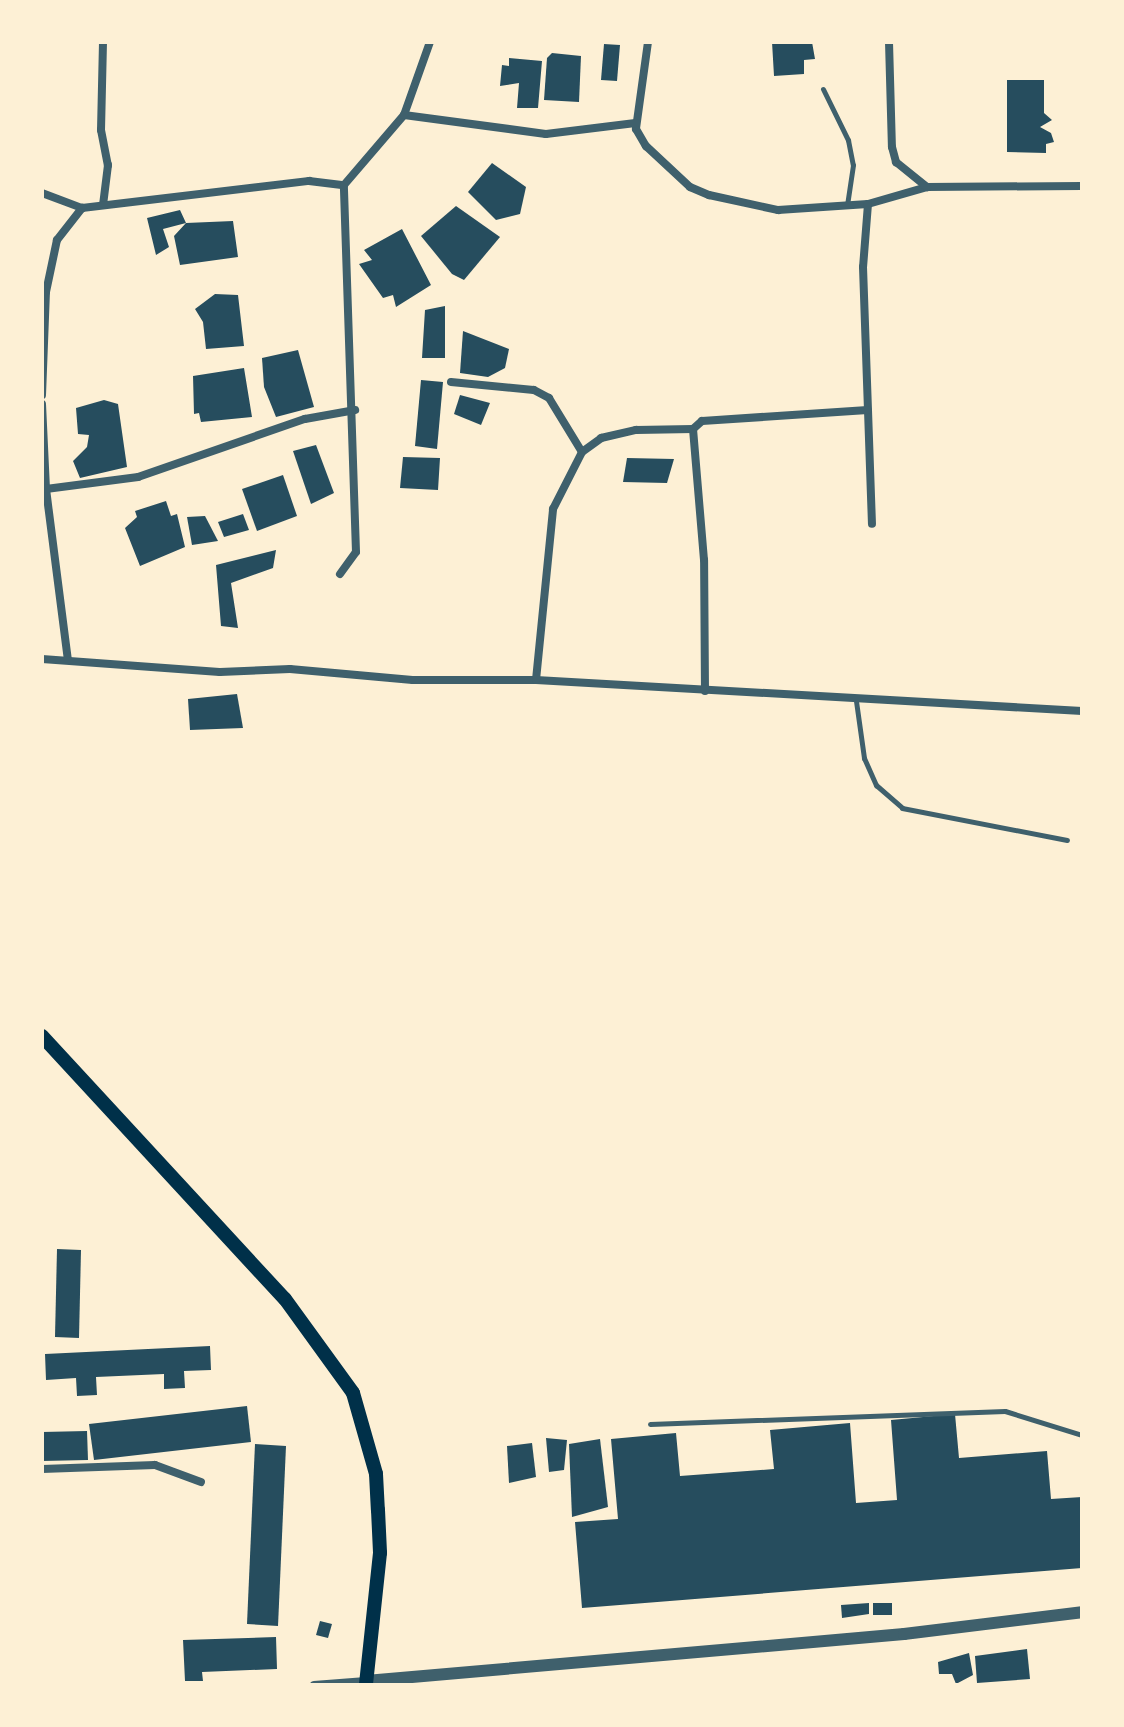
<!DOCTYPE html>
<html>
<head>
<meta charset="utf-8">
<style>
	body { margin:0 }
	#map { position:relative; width:1124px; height:1727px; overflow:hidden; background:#fdf0d5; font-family:"Roboto Condensed",sans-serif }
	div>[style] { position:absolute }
	.building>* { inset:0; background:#264d5e }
	.service>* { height:5px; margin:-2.5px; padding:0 2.5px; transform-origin:2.5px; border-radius:2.5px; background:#3f606c }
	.minor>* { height:8px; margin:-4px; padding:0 4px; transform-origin:4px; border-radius:4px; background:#3f606c }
	.tertiary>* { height:12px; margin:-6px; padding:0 6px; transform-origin:6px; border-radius:6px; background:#3f606c }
	.secondary>* { height:14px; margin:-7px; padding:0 7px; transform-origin:7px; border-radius:7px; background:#003049 }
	span { translate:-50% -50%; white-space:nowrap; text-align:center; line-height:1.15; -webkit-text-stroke:6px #fdf0d5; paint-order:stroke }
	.frame { position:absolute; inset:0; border:44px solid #fdf0d5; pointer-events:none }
</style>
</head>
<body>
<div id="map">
	<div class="building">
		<i style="clip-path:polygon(772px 42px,812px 42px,815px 59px,804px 60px,804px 74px,774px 76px)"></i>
		<i style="clip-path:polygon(604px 44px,620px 45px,617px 81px,601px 80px)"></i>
		<i style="clip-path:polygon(552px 53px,581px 56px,579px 102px,544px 100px,547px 58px)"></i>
		<i style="clip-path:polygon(509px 58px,542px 61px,538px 108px,517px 108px,519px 83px,500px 86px,502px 65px,509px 66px)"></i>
		<i style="clip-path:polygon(1007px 80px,1044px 80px,1044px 113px,1052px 120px,1040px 127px,1051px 133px,1054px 142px,1046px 144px,1046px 153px,1007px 152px)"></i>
		<i style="clip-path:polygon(492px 163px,526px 187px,520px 214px,496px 220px,468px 192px)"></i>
		<i style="clip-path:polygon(456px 206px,500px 237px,464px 280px,452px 274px,421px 236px)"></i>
		<i style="clip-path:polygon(180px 210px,186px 223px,233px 221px,238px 257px,180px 265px,174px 236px,186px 223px,163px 229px,169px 247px,156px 255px,147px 218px)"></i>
		<i style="clip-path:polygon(402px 229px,431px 285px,396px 307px,393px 295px,383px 298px,359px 264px,372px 260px,364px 250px)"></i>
		<i style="clip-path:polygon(215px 294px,238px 295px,244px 346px,206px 349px,203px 322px,195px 309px)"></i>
		<i style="clip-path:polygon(445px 306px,445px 358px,422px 358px,425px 310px)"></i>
		<i style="clip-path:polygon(463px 331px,509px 349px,505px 368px,488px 377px,460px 373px)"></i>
		<i style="clip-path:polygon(298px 350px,314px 407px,276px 417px,264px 387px,262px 358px)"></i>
		<i style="clip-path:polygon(244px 368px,252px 417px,201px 422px,199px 413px,194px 414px,193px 376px)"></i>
		<i style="clip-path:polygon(421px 380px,443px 382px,437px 449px,415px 446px)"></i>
		<i style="clip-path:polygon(460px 395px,490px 403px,481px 425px,454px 414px)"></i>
		<i style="clip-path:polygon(104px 400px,118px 404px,127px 467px,80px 478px,73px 461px,87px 447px,89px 435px,78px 434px,76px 408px)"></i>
		<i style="clip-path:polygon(316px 445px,334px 493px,311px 504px,293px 451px)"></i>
		<i style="clip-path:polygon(403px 457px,440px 458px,438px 490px,400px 488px)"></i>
		<i style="clip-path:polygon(627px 458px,674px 459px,667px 483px,623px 482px)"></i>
		<i style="clip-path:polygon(283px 475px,297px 516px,257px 531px,242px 489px)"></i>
		<i style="clip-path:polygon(166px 501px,171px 516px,177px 514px,185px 547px,140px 566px,125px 528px,137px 517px,135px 511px)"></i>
		<i style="clip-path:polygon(243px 514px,249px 530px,224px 537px,218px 522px)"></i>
		<i style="clip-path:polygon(205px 516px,218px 541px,192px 545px,187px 517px)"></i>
		<i style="clip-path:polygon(276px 550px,273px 568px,231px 583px,238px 628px,221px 626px,216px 565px)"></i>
		<i style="clip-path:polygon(237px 694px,243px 728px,190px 730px,188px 699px)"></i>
		<i style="clip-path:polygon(57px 1249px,81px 1250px,79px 1338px,55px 1337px)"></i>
		<i style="clip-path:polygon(210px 1346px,211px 1370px,184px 1371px,185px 1388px,164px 1389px,164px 1374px,96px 1377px,97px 1395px,77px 1396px,76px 1378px,46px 1380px,45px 1354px)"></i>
		<i style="clip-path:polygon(247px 1406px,251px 1442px,94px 1460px,89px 1424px)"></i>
		<i style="clip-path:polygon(955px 1414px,959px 1458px,1047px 1451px,1051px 1499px,1082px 1497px,1082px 1568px,582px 1608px,575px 1522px,618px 1519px,611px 1439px,676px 1433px,680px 1476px,774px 1469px,770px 1430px,850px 1423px,856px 1503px,897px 1500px,891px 1420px)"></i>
		<i style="clip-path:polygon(87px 1431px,88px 1460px,42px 1461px,42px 1432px)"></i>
		<i style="clip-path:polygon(546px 1438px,567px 1440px,564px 1470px,549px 1472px)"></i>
		<i style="clip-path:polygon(600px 1439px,608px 1507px,572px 1517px,569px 1444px)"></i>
		<i style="clip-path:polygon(532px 1443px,536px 1477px,509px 1483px,507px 1446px)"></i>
		<i style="clip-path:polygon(255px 1444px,286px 1446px,278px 1626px,247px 1624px)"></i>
		<i style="clip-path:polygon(869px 1603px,869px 1614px,842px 1618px,841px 1605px)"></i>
		<i style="clip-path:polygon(873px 1603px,892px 1603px,892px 1615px,873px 1615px)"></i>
		<i style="clip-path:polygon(320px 1621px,332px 1624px,328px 1638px,316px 1635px)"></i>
		<i style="clip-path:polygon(276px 1637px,277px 1669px,202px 1672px,203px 1681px,185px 1681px,183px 1640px)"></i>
		<i style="clip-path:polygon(1027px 1649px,1030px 1679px,977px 1683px,975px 1656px)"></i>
		<i style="clip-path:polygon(969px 1653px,973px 1675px,956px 1684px,952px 1674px,939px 1674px,938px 1662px)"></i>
	</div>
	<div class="service">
		<i style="left:823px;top:89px;width:57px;rotate:63.9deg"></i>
		<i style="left:848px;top:140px;width:25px;rotate:79deg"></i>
		<i style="left:853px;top:165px;width:40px;rotate:98.5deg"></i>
		<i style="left:856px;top:701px;width:58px;rotate:82deg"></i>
		<i style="left:864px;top:758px;width:30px;rotate:66deg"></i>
		<i style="left:876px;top:785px;width:35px;rotate:41deg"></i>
		<i style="left:902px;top:808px;width:168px;rotate:11deg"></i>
		<i style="left:650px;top:1424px;width:355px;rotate:-2.1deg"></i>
		<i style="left:1005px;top:1411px;width:81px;rotate:17.3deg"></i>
	</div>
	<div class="minor">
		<i style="left:103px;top:42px;width:88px;rotate:91.3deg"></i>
		<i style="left:101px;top:130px;width:36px;rotate:79deg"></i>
		<i style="left:108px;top:165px;width:40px;rotate:97.1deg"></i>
		<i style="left:648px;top:42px;width:88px;rotate:97.9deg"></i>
		<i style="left:636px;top:129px;width:20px;rotate:60deg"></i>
		<i style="left:646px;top:146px;width:60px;rotate:43deg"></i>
		<i style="left:690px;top:187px;width:21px;rotate:23deg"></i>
		<i style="left:709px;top:195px;width:71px;rotate:12.3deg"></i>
		<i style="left:778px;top:210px;width:90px;rotate:-3.8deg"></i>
		<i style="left:868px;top:204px;width:61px;rotate:-16.1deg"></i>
		<i style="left:927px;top:187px;width:155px;rotate:-0.4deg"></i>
		<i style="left:889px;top:42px;width:105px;rotate:88.4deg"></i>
		<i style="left:892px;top:147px;width:16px;rotate:75deg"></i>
		<i style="left:896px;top:162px;width:40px;rotate:39deg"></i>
		<i style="left:404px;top:115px;width:143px;rotate:7.6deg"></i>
		<i style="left:546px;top:134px;width:90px;rotate:-7deg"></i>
		<i style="left:42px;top:193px;width:43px;rotate:20.6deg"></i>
		<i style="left:82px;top:208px;width:229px;rotate:-6.8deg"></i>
		<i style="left:309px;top:181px;width:35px;rotate:7deg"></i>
		<i style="left:868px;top:204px;width:63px;rotate:94.5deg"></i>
		<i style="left:863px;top:267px;width:257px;rotate:88deg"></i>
		<i style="left:451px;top:382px;width:83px;rotate:5.5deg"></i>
		<i style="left:534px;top:390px;width:17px;rotate:28deg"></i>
		<i style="left:549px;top:398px;width:63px;rotate:58.6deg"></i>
		<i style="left:42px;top:395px;width:103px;rotate:-87.8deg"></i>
		<i style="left:46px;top:292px;width:53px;rotate:-78.1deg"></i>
		<i style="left:57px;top:240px;width:41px;rotate:-52deg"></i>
		<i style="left:42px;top:404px;width:85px;rotate:87.3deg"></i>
		<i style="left:46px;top:489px;width:172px;rotate:82.7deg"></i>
		<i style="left:46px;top:489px;width:93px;rotate:-7.4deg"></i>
		<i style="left:138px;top:477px;width:177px;rotate:-19.2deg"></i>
		<i style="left:305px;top:419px;width:51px;rotate:-10.2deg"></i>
		<i style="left:340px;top:574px;width:27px;rotate:-54deg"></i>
		<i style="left:356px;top:552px;width:367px;rotate:-91.9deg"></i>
		<i style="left:344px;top:185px;width:92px;rotate:-49.4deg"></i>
		<i style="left:404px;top:115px;width:77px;rotate:-70.4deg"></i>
		<i style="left:42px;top:659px;width:178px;rotate:4.2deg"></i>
		<i style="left:220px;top:672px;width:70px;rotate:-2.5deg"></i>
		<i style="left:290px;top:669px;width:123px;rotate:5.1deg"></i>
		<i style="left:413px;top:680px;width:123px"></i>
		<i style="left:536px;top:680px;width:547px;rotate:3.25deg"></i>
		<i style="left:536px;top:680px;width:172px;rotate:-84.3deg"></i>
		<i style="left:553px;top:509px;width:64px;rotate:-63deg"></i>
		<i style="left:582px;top:452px;width:24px;rotate:-36deg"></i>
		<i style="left:601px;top:438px;width:36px;rotate:-13deg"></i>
		<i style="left:636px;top:430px;width:57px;rotate:-1deg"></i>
		<i style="left:705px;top:691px;width:131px;rotate:-90.4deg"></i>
		<i style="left:704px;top:560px;width:131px;rotate:-94.8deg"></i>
		<i style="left:693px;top:429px;width:12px;rotate:-42deg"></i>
		<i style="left:702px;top:421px;width:166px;rotate:-3.8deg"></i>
		<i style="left:42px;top:1469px;width:113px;rotate:-2deg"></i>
		<i style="left:155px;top:1465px;width:49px;rotate:20.3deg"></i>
		<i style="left:314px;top:1685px;width:52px;rotate:-4.4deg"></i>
	</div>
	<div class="tertiary">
		<i style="left:366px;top:1681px;width:540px;rotate:-4.99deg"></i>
		<i style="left:904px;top:1634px;width:179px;rotate:-7deg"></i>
	</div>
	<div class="secondary">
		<i style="left:42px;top:1036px;width:358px;rotate:47.3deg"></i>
		<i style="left:285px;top:1299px;width:116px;rotate:54.1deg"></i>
		<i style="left:353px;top:1393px;width:84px;rotate:74.1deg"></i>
		<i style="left:376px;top:1474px;width:36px;rotate:87deg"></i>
		<i style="left:378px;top:1510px;width:43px;rotate:87.3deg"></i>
		<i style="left:380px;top:1553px;width:133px;rotate:96.1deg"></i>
	</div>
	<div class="frame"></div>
</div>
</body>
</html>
